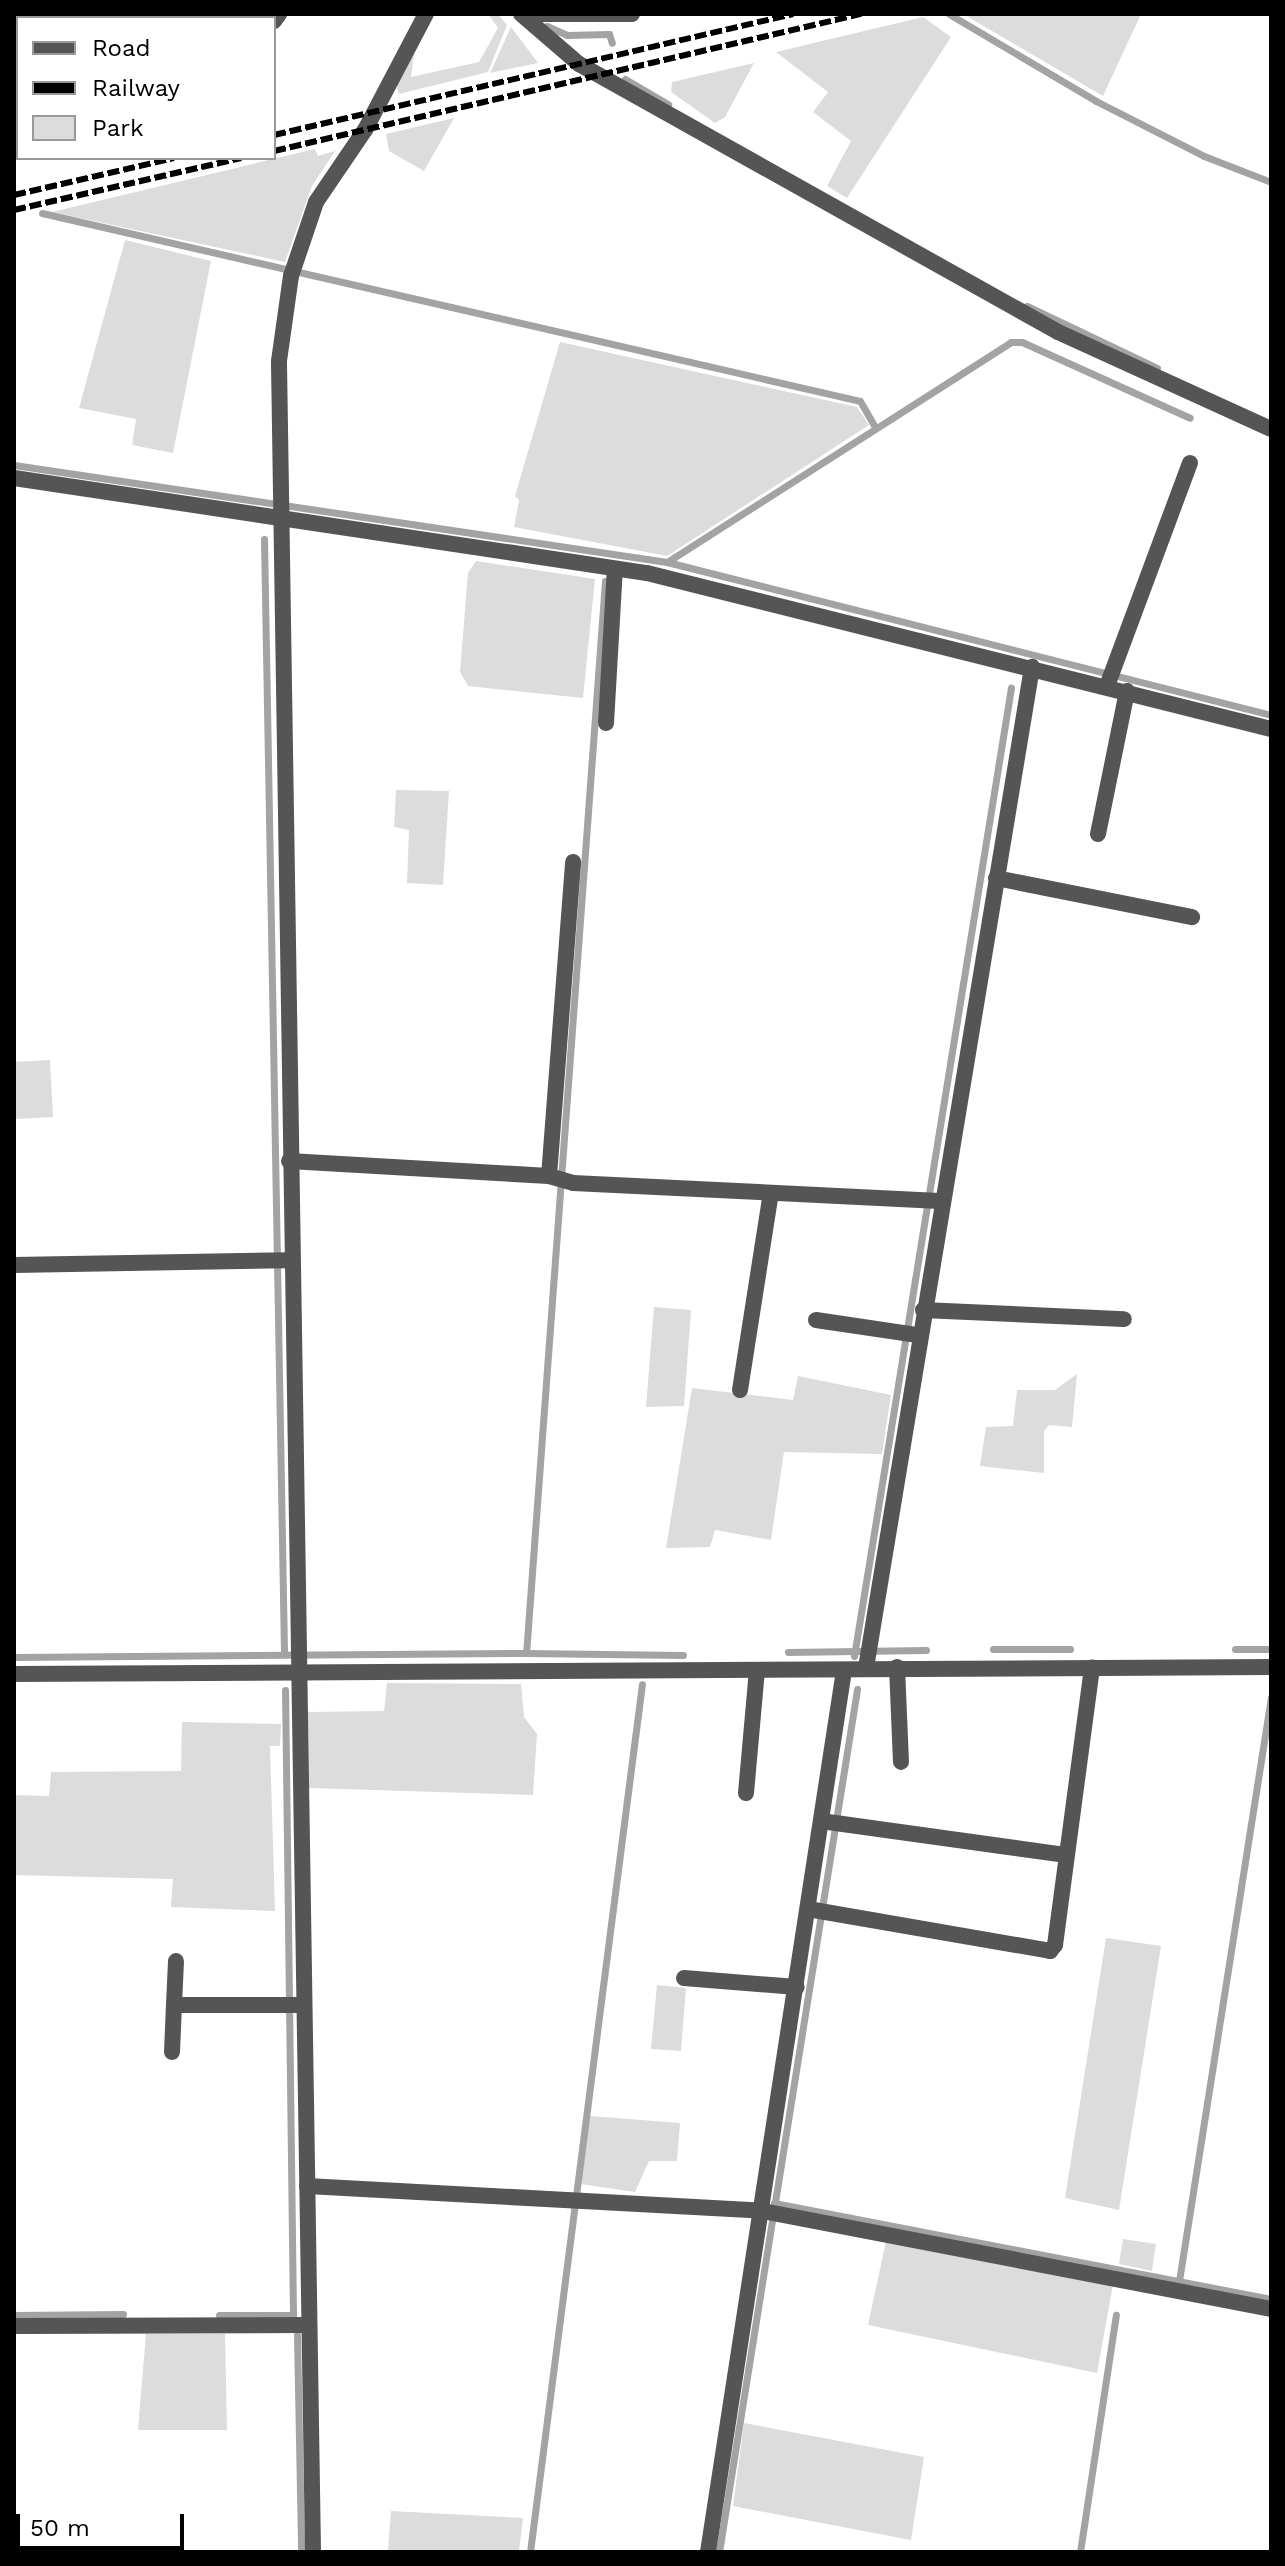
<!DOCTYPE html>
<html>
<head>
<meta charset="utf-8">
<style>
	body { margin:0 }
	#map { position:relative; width:1285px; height:2566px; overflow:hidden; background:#fff; font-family:"Work Sans",sans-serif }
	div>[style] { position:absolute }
	.green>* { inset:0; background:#dcdcdc }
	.stream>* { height:7px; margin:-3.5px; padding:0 3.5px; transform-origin:3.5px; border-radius:3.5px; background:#a3a3a3 }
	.street>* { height:16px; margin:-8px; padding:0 8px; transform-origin:8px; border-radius:8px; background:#555 }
	.rail>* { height:6px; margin-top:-3px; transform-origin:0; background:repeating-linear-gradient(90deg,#000 0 12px,transparent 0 16px) }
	span { translate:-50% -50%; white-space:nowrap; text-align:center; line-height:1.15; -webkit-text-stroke:8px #fff; paint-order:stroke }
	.frame { position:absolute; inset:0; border:16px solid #000; pointer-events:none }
	.legend { position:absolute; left:16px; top:16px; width:260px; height:144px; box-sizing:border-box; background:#fff; border:2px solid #999; margin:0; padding:10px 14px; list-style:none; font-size:24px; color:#000 }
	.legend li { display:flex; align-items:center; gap:16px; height:40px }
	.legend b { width:40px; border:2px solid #999 }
	.scale { position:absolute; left:16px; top:2514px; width:168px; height:36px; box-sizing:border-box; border:4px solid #000; border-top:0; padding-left:10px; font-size:24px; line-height:28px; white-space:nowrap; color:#000; -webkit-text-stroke:6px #fff; paint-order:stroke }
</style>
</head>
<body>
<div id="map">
	<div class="green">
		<i style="clip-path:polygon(488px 14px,498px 14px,507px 25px,488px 72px,399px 94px,396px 84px,414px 54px,411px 77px,479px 62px,498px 28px)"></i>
		<i style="clip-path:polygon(963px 14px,1141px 14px,1103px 96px)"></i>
		<i style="clip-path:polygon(923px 17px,951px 37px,847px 198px,827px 186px,851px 141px,813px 112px,828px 92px,776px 52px)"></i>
		<i style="clip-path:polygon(511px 27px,538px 63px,490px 73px)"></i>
		<i style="clip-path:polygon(754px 63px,725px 117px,715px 123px,671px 92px,672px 82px)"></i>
		<i style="clip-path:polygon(454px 118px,424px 171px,389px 151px,386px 134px)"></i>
		<i style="clip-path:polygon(315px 149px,318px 156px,335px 151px,312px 186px,285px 262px,52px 212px)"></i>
		<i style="clip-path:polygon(125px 240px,211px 261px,173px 453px,132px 445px,136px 419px,79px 408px)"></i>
		<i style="clip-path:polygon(560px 342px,857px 407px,869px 425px,667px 556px,514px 527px,519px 500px,515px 496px)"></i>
		<i style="clip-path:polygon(476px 561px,595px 579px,583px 698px,468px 686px,460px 672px,468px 573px)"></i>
		<i style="clip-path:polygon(396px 790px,449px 791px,443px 885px,407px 883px,409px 830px,394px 827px)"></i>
		<i style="clip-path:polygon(50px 1060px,53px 1117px,14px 1119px,14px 1062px)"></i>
		<i style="clip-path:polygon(654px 1307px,691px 1310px,684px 1406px,646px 1407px)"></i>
		<i style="clip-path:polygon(1077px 1374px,1072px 1427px,1049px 1425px,1044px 1431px,1044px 1473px,980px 1466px,986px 1427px,1013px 1426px,1017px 1390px,1055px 1390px)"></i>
		<i style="clip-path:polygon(798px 1376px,891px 1395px,882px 1454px,784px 1452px,771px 1540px,715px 1530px,710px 1547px,666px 1548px,692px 1388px,793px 1400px)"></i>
		<i style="clip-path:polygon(387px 1683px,521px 1684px,524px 1717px,537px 1734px,533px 1795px,309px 1788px,308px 1712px,384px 1711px)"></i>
		<i style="clip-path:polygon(182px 1722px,281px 1724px,280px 1746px,270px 1746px,275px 1911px,171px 1907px,173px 1879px,14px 1875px,14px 1795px,49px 1796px,51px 1772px,181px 1771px)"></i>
		<i style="clip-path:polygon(1106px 1938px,1161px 1946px,1119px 2210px,1065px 2198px)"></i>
		<i style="clip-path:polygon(657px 1985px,686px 1988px,681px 2051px,651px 2049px)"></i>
		<i style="clip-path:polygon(590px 2116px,680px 2123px,677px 2161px,649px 2161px,635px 2192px,580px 2184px)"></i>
		<i style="clip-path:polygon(1123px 2239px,1156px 2244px,1152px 2271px,1119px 2264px)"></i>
		<i style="clip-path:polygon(886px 2241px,1113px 2285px,1097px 2373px,868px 2325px)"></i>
		<i style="clip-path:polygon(146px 2334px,225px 2334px,227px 2430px,138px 2430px)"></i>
		<i style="clip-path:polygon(744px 2423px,924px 2457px,911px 2540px,733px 2506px)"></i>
		<i style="clip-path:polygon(391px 2511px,523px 2518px,519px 2552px,322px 2552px,388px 2550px)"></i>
	</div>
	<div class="stream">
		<i style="left:949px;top:14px;width:171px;rotate:30.6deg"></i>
		<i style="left:1096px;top:101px;width:121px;rotate:27deg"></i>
		<i style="left:1204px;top:156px;width:72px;rotate:21.2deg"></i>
		<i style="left:547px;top:26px;width:22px;rotate:24deg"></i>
		<i style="left:567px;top:35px;width:42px;rotate:-1.4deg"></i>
		<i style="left:609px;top:34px;width:9px;rotate:72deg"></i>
		<i style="left:625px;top:79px;width:50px;rotate:30.2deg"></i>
		<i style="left:42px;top:213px;width:839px;rotate:12.94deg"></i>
		<i style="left:860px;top:401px;width:30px;rotate:60deg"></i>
		<i style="left:1027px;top:306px;width:144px;rotate:25.5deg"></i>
		<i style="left:14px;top:465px;width:660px;rotate:8.45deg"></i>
		<i style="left:667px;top:562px;width:623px;rotate:14.21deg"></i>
		<i style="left:264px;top:539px;width:1115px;rotate:88.97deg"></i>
		<i style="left:667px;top:562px;width:408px;rotate:-32.6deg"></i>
		<i style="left:1011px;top:342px;width:11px"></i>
		<i style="left:1022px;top:342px;width:184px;rotate:24.3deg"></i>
		<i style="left:605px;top:581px;width:1075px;rotate:94.21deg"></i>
		<i style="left:526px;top:1653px;width:157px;rotate:0.7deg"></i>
		<i style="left:993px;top:1649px;width:77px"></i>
		<i style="left:1235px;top:1649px;width:36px"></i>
		<i style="left:788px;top:1652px;width:138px;rotate:-0.8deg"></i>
		<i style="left:854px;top:1656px;width:981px;rotate:-80.79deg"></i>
		<i style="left:14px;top:1657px;width:512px;rotate:-0.45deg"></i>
		<i style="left:774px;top:2203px;width:506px;rotate:10.93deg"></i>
		<i style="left:1179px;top:2281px;width:591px;rotate:-81.05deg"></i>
		<i style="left:14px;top:2315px;width:109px;rotate:-0.5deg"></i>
		<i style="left:219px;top:2315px;width:74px"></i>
		<i style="left:293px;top:2315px;width:625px;rotate:-90.73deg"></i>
		<i style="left:297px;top:2335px;width:217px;rotate:88.9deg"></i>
		<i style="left:530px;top:2552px;width:875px;rotate:-82.65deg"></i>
		<i style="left:719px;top:2552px;width:874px;rotate:-80.91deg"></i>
		<i style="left:1080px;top:2552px;width:240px;rotate:-81.4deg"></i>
	</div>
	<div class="street">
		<i style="left:521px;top:14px;width:77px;rotate:40.8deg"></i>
		<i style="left:579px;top:64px;width:549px;rotate:29.23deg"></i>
		<i style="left:1058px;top:332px;width:234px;rotate:24.5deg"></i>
		<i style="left:531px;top:14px;width:101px"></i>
		<i style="left:123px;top:18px;width:4px;rotate:-76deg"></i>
		<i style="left:274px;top:21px;width:9px;rotate:-54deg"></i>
		<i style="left:14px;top:478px;width:640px;rotate:8.54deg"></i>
		<i style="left:647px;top:573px;width:643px;rotate:14.04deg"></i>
		<i style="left:1107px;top:686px;width:238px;rotate:-69.6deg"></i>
		<i style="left:606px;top:723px;width:154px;rotate:-86.7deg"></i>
		<i style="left:1098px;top:834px;width:146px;rotate:-78.5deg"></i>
		<i style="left:996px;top:878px;width:200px;rotate:11.3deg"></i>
		<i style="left:289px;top:1161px;width:260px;rotate:3.3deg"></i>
		<i style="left:549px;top:1176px;width:25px;rotate:16deg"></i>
		<i style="left:573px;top:1183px;width:367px;rotate:2.8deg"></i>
		<i style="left:549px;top:1176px;width:315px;rotate:-85.6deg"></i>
		<i style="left:14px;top:1265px;width:276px;rotate:-1deg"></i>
		<i style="left:923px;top:1310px;width:201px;rotate:2.6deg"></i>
		<i style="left:816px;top:1320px;width:103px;rotate:8.4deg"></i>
		<i style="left:740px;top:1390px;width:199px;rotate:-81.1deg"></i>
		<i style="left:897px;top:1667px;width:95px;rotate:87.6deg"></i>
		<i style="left:866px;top:1668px;width:1015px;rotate:-80.58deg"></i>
		<i style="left:14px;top:1674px;width:1257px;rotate:-0.32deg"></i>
		<i style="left:746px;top:1793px;width:123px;rotate:-84.9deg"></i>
		<i style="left:821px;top:1821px;width:248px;rotate:7.9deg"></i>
		<i style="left:808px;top:1909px;width:246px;rotate:9.8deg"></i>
		<i style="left:1050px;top:1951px;width:8px;rotate:-50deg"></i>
		<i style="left:1055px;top:1945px;width:280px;rotate:-82.4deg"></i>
		<i style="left:684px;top:1978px;width:113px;rotate:4.6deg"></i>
		<i style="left:174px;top:2005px;width:44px;rotate:-87.4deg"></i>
		<i style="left:172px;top:2052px;width:47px;rotate:-87.6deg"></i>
		<i style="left:174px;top:2005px;width:130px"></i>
		<i style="left:307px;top:2186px;width:457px;rotate:3.1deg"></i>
		<i style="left:763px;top:2211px;width:517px;rotate:10.92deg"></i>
		<i style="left:14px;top:2326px;width:293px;rotate:-0.2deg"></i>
		<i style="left:313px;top:2552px;width:2191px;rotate:-90.89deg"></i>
		<i style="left:279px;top:361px;width:86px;rotate:-82deg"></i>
		<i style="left:291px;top:276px;width:78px;rotate:-71.3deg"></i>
		<i style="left:316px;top:202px;width:87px;rotate:-55.8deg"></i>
		<i style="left:365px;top:130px;width:131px;rotate:-62.3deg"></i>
		<i style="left:708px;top:2552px;width:892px;rotate:-81.23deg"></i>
	</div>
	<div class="rail">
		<i style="left:274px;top:135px;width:533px;rotate:-13.12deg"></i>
		<i style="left:274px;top:151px;width:603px;rotate:-13.14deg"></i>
		<i style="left:14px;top:195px;width:164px;rotate:-13deg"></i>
		<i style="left:14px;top:210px;width:233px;rotate:-12.9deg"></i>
	</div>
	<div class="frame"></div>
	<ul class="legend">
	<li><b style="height:10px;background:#555"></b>Road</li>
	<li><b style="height:10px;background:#000"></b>Railway</li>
	<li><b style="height:22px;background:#dcdcdc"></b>Park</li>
	</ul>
	<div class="scale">50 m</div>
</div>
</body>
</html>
